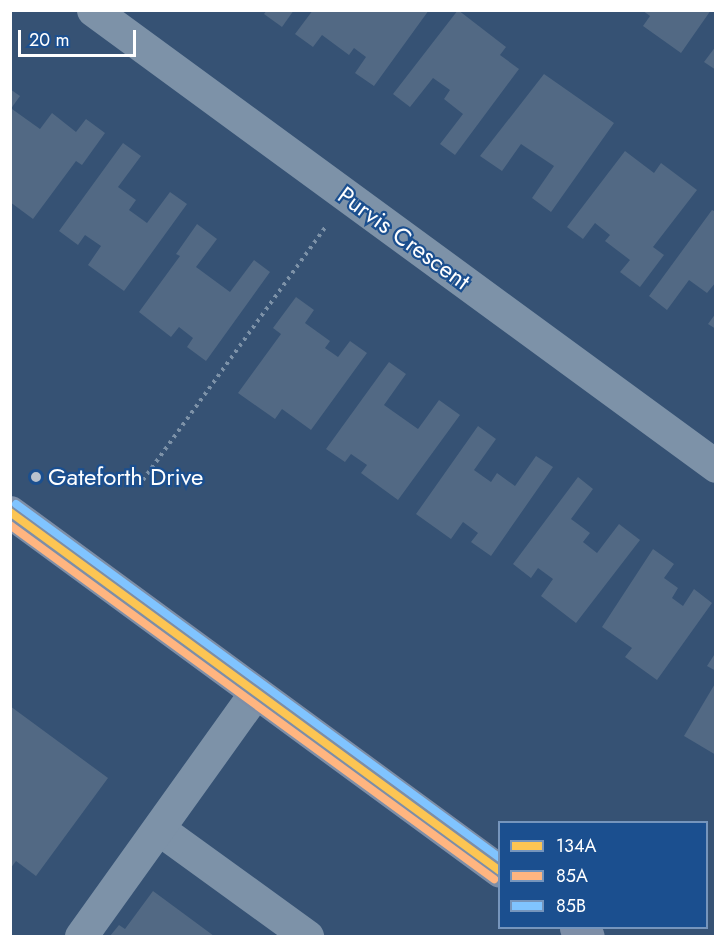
<!DOCTYPE html>
<html>
<head>
<meta charset="utf-8">
<style>
	body { margin:0 }
	#map { position:relative; width:726px; height:947px; overflow:hidden; background:#365274; font-family:Jost,sans-serif }
	div>[style] { position:absolute }
	.building>* { inset:0; background:#526984 }
	.path>* { height:4px; margin-top:-2px; transform-origin:0; background:repeating-linear-gradient(90deg,#7d92a8 0 3px,transparent 0 7.5px) }
	.minor>* { height:33px; margin:-16.5px; padding:0 16.5px; transform-origin:16.5px; border-radius:16.5px; background:#7d92a8 }
	.major>* { height:33px; margin:-16.5px; padding:0 16.5px; transform-origin:16.5px; border-radius:16.5px; background:#7d8ea7 }
	.bus-1>* { height:8px; margin:-4px; padding:0 4px; transform-origin:4px; border-radius:4px; background:#fcc553 }
	.bus-2>* { height:8px; margin:-4px; padding:0 4px; transform-origin:4px; border-radius:4px; background:#ffb580 }
	.bus-3>* { height:8px; margin:-4px; padding:0 4px; transform-origin:4px; border-radius:4px; background:#80c4ff }
	.dots>* { width:16px; height:16px; translate:-50% -50%; box-sizing:border-box; border:3px solid #1b4f8f; border-radius:50% }
	span { translate:-50% -50%; white-space:nowrap; text-align:center; line-height:1.15; -webkit-text-stroke:4.5px #1b4f8f; paint-order:stroke }
	.street-label { font-size:24px; color:#fff }
	.poi-label { font-size:24px; color:#fff }
	.left { translate:0 -50%; text-align:left }
	.frame { position:absolute; inset:0; border:12px solid #fff; pointer-events:none }
	.legend { position:absolute; left:498px; top:821px; width:210px; height:108px; box-sizing:border-box; background:#1b4f8f; border:2px solid #7695bc; margin:0; padding:8px 10px; list-style:none; font-size:18px; color:#fff }
	.legend li { display:flex; align-items:center; gap:12px; height:30px }
	.legend b { width:30px; border:2px solid #7695bc }
	.scale { position:absolute; left:18px; top:30px; width:118px; height:27px; box-sizing:border-box; border:3px solid #fff; border-top:0; padding-left:8px; font-size:18px; line-height:21px; white-space:nowrap; color:#fff; -webkit-text-stroke:4px #1b4f8f; paint-order:stroke }
</style>
</head>
<body>
<div id="map">
	<div class="building">
		<i style="clip-path:polygon(267px 10px,294px 10px,282px 27px,264px 14px)"></i>
		<i style="clip-path:polygon(313px 10px,429px 10px,374px 86px,355px 73px,366px 57px,354px 48px,349px 55px,322px 35px,313px 47px,295px 34px)"></i>
		<i style="clip-path:polygon(458px 10px,506px 47px,500px 55px,519px 69px,455px 155px,440px 144px,463px 114px,444px 99px,450px 90px,433px 78px,410px 107px,393px 94px)"></i>
		<i style="clip-path:polygon(642px 10px,711px 10px,681px 53px,643px 26px,650px 16px)"></i>
		<i style="clip-path:polygon(716px 46px,716px 70px,704px 62px)"></i>
		<i style="clip-path:polygon(544px 74px,614px 123px,551px 212px,532px 198px,554px 166px,521px 144px,502px 171px,480px 156px)"></i>
		<i style="clip-path:polygon(10px 89px,20px 96px,10px 110px)"></i>
		<i style="clip-path:polygon(12px 109px,40px 129px,52px 113px,76px 132px,86px 119px,105px 133px,82px 165px,76px 161px,33px 219px,10px 202px)"></i>
		<i style="clip-path:polygon(123px 143px,141px 156px,118px 187px,136px 200px,129px 210px,147px 223px,170px 192px,187px 204px,124px 291px,88px 265px,101px 246px,85px 235px,78px 245px,59px 231px)"></i>
		<i style="clip-path:polygon(625px 151px,654px 173px,661px 163px,697px 190px,653px 247px,664px 255px,640px 287px,620px 272px,630px 260px,605px 241px,610px 235px,595px 223px,583px 239px,567px 227px)"></i>
		<i style="clip-path:polygon(712px 210px,716px 212px,716px 282px,707px 293px,689px 280px,667px 310px,649px 296px)"></i>
		<i style="clip-path:polygon(197px 224px,217px 239px,196px 267px,230px 292px,254px 260px,270px 272px,206px 361px,187px 347px,193px 338px,179px 327px,171px 337px,139px 312px,180px 256px,176px 254px)"></i>
		<i style="clip-path:polygon(296px 297px,314px 310px,305px 323px,330px 341px,325px 348px,338px 357px,350px 341px,367px 353px,311px 430px,282px 409px,275px 419px,238px 393px,281px 334px,273px 328px)"></i>
		<i style="clip-path:polygon(716px 313px,716px 329px,708px 324px)"></i>
		<i style="clip-path:polygon(389px 362px,406px 374px,384px 405px,418px 429px,439px 400px,460px 415px,398px 500px,361px 473px,367px 465px,351px 454px,345px 462px,326px 449px)"></i>
		<i style="clip-path:polygon(478px 426px,496px 439px,474px 470px,491px 482px,497px 473px,515px 486px,536px 456px,553px 467px,491px 556px,471px 542px,478px 533px,463px 522px,451px 539px,416px 514px)"></i>
		<i style="clip-path:polygon(578px 477px,593px 489px,571px 519px,590px 533px,583px 542px,597px 553px,619px 524px,640px 540px,576px 623px,541px 596px,553px 579px,538px 568px,531px 578px,513px 564px)"></i>
		<i style="clip-path:polygon(653px 549px,674px 564px,664px 578px,678px 588px,672px 598px,683px 606px,694px 589px,712px 603px,657px 680px,625px 657px,632px 648px,602px 627px)"></i>
		<i style="clip-path:polygon(716px 652px,716px 671px,707px 666px)"></i>
		<i style="clip-path:polygon(716px 682px,716px 755px,684px 736px)"></i>
		<i style="clip-path:polygon(10px 706px,108px 778px,36px 876px,16px 861px,10px 869px)"></i>
		<i style="clip-path:polygon(153px 891px,214px 936px,110px 936px,119px 925px,125px 929px)"></i>
	</div>
	<div class="path">
		<i style="left:143px;top:480px;width:314px;rotate:-54.2deg"></i>
	</div>
	<div class="minor">
		<i style="left:93px;top:10px;width:772px;rotate:36.2deg"></i>
		<i style="left:159px;top:829px;width:183px;rotate:35.9deg"></i>
		<i style="left:81px;top:936px;width:300px;rotate:-54.4deg"></i>
	</div>
	<div class="major">
		<i style="left:10px;top:512px;width:607px;rotate:36.23deg"></i>
		<i style="left:576px;top:928px;width:14px;rotate:34deg"></i>
	</div>
	<div class="bus-1">
		<i style="left:10px;top:512px;width:607px;rotate:36.23deg"></i>
	</div>
	<div class="bus-2">
		<i style="left:10px;top:525px;width:600px;rotate:36.18deg"></i>
	</div>
	<div class="bus-3">
		<i style="left:16px;top:504px;width:600px;rotate:36.18deg"></i>
	</div>
	<div class="dots">
		<i style="left:36px;top:477px;background:#b9c2ce"></i>
	</div>
	<div class="street-label">
		<span style="left:404px;top:238px;rotate:36deg">Purvis Crescent</span>
	</div>
	<div class="poi-label">
		<span class="left" style="left:48px;top:477px">Gateforth Drive</span>
	</div>
	<div class="frame"></div>
	<ul class="legend">
	<li><b style="height:8px;background:#fcc553"></b>134A</li>
	<li><b style="height:8px;background:#ffb580"></b>85A</li>
	<li><b style="height:8px;background:#80c4ff"></b>85B</li>
	</ul>
	<div class="scale">20 m</div>
</div>
</body>
</html>
